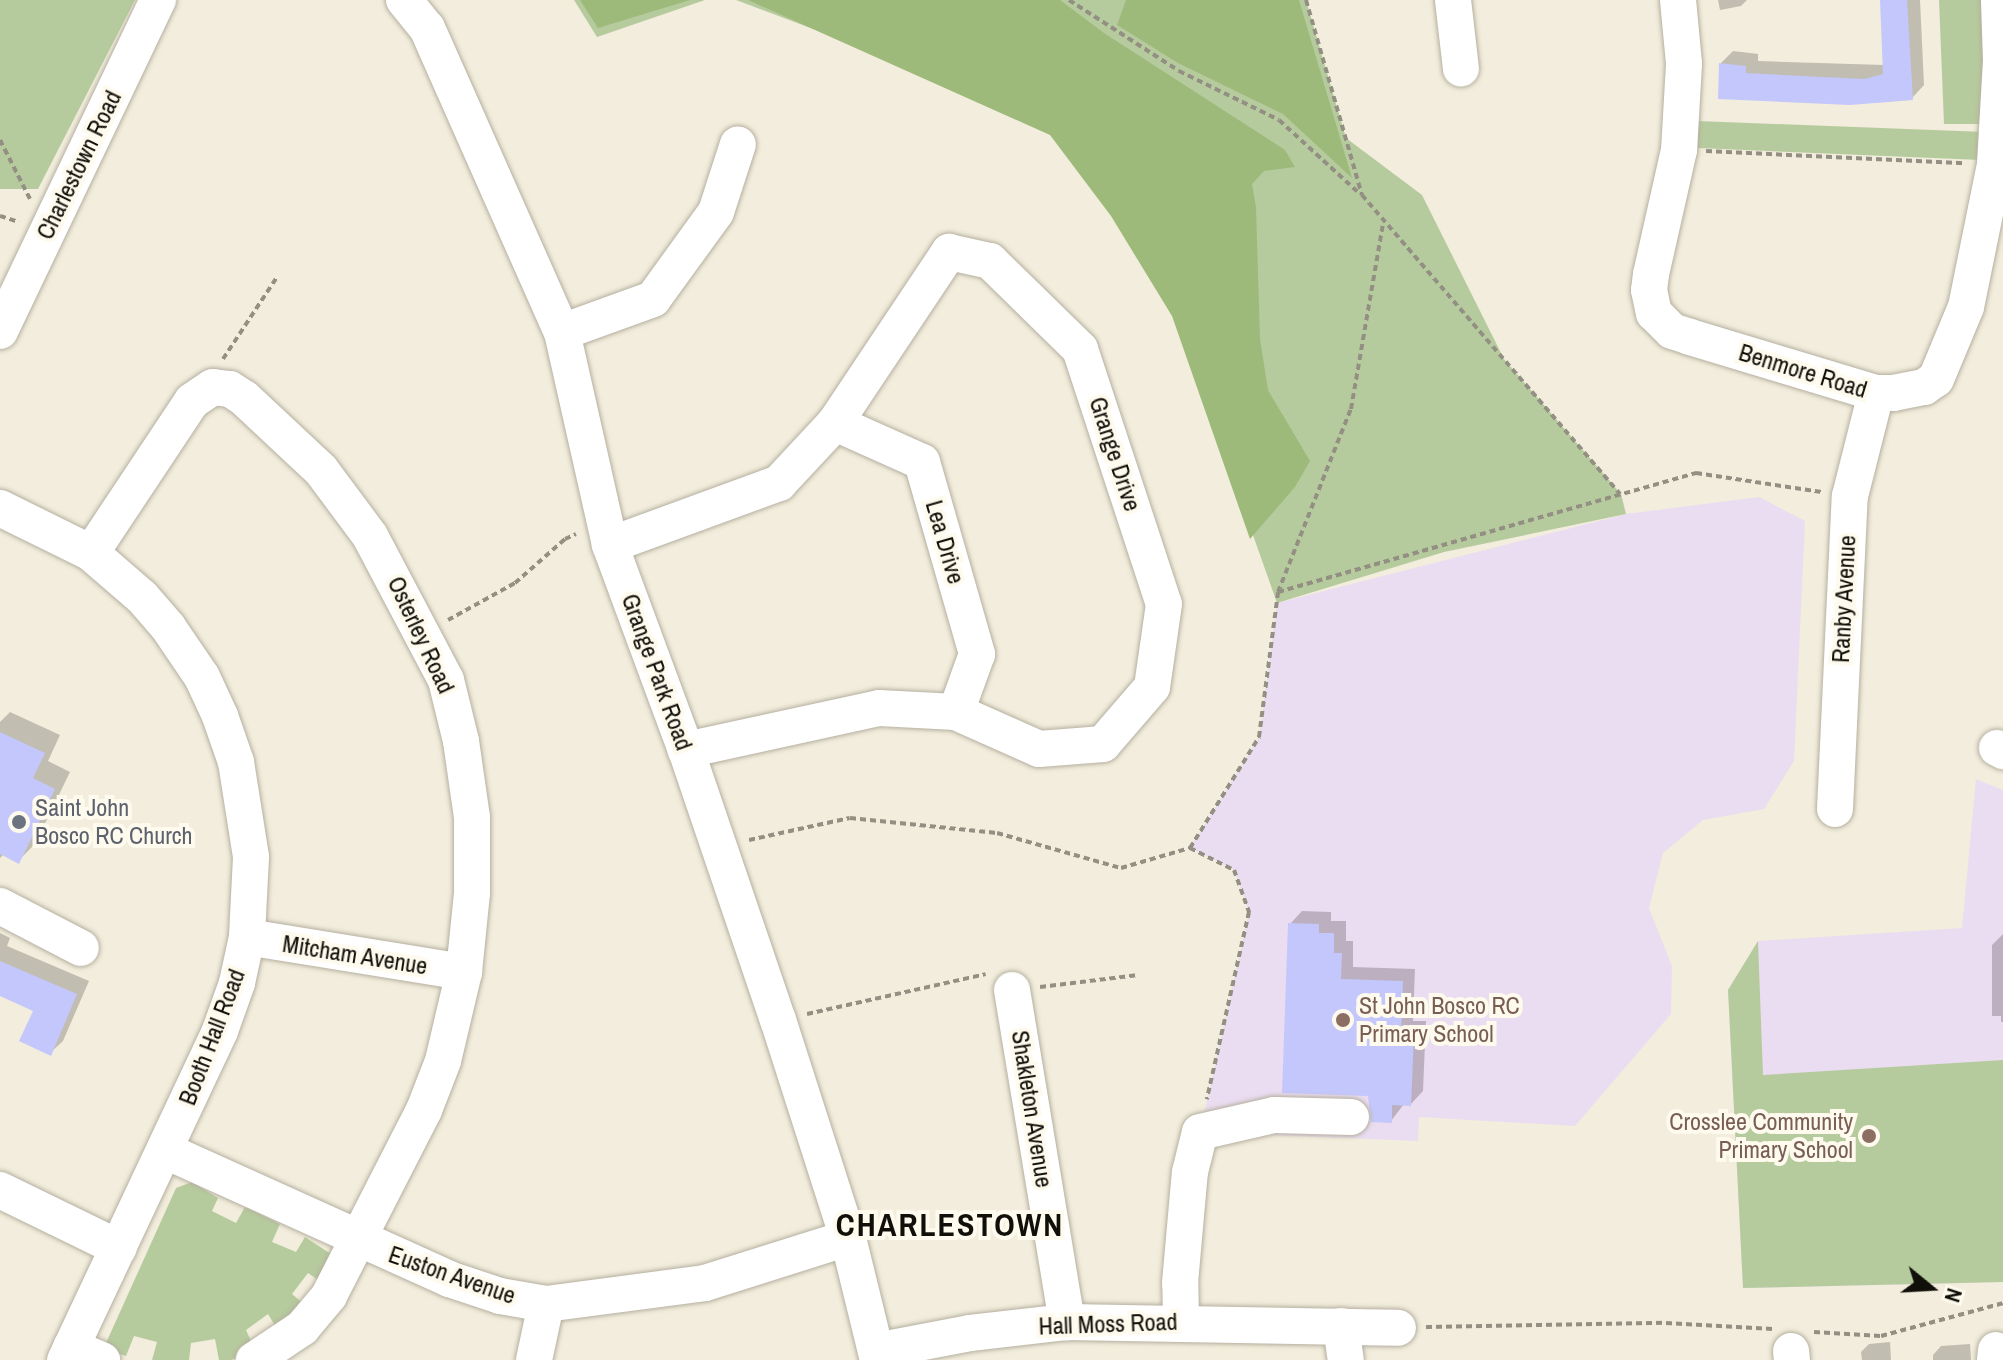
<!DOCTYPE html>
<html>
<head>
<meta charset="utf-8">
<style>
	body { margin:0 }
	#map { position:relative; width:2003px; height:1360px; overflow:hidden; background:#f2eddc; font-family:"Archivo Narrow",sans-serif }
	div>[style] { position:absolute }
	.education>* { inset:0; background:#ebddf1 }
	.green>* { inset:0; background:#b6cb9d }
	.forest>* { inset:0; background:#9eba7a }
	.shadow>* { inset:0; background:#0003 }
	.building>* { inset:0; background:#c4c7fb }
	.path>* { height:4px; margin-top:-2px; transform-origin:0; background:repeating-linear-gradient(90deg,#939083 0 6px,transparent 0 10px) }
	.roads { filter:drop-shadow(0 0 2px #b5afa0) drop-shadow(0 0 2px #b5afa0) }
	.minor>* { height:36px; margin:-18px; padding:0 18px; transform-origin:18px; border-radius:18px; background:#fff }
	.dots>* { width:22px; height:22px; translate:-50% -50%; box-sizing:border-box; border:4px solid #fefaed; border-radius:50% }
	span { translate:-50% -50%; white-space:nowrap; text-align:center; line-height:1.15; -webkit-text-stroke:8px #fefaed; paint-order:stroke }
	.street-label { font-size:24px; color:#100f09 }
	.worship-label { font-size:24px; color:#5b616d }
	.left { translate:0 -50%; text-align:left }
	.education-label { font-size:24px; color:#785e54 }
	.right { translate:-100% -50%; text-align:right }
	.district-label { font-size:32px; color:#100f09; font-weight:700; letter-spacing:2px }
	.north { position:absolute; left:1891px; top:1248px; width:80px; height:80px; -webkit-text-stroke:6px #fefaed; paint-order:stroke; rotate:108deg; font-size:22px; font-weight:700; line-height:32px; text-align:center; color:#100f09 }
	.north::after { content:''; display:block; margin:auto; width:28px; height:36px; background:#100f09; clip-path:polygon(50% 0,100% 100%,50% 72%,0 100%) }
</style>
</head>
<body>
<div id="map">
	<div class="education">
		<i style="clip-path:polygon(1759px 497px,1805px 521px,1794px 761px,1764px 809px,1703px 820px,1663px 853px,1649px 908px,1672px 966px,1671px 1014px,1575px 1126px,1419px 1117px,1418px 1141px,1200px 1132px,1249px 912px,1234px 870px,1190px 848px,1259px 737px,1277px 603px,1626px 514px)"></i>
		<i style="clip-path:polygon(1976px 779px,2003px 790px,2003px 1282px,1743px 1288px,1728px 990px,1758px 941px,1962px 928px)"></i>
	</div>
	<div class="green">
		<i style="clip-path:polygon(0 0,135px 0,38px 189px,0 189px)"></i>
		<i style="clip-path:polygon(574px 0,705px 0,597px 37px)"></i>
		<i style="clip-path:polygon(736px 0,1306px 0,1346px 138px,1422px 195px,1504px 359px,1621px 494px,1626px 514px,1444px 552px,1277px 603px,1174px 312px,1085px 165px,1034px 112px)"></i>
		<i style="clip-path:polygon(1939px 0,1985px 0,1985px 124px,1944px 124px)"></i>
		<i style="clip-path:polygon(1697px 121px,1985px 132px,1981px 160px,1698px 148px)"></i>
		<i style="clip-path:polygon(1758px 941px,1763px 1075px,2003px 1060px,2003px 1282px,1743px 1288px,1728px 990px)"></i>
		<i style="clip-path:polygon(192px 1182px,218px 1198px,212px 1211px,236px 1223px,245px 1207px,280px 1224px,272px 1242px,296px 1252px,305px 1237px,337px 1258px,326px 1285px,308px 1273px,292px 1294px,311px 1310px,280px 1334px,268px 1314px,246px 1330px,255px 1350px,231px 1360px,219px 1360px,215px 1339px,191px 1343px,189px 1360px,152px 1360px,157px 1342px,134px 1336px,126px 1356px,109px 1351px,106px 1343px,176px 1188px)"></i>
	</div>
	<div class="forest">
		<i style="clip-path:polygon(580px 0,690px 0,598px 28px)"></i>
		<i style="clip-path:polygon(748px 0,1060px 0,1104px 33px,1285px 150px,1295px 167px,1264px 171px,1252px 184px,1256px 207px,1260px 339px,1268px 390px,1310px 461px,1295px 487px,1250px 539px,1172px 316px,1111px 216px,1050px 135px)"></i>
		<i style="clip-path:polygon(1126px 0,1299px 0,1352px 178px,1283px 114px,1178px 63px,1117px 25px)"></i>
	</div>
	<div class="shadow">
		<i style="clip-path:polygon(1718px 0,1747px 0,1741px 6px,1720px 10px)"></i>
		<i style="clip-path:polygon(1882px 0,1920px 0,1924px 85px,1912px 98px,1720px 97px,1721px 63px,1733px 51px,1758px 54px,1758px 61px,1884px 65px)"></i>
		<i style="clip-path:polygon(10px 712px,60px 735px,48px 761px,70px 772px,35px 844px,18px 861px,4px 854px,0 858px,0 722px)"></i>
		<i style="clip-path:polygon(1302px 911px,1331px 912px,1331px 921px,1346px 921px,1346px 941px,1353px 941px,1353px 967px,1415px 969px,1413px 1021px,1426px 1021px,1423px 1091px,1411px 1104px,1404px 1104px,1391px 1121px,1370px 1094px,1290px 924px)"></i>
		<i style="clip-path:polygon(0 933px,10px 938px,7px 946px,89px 981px,63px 1041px,50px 1053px,35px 1010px,0 994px)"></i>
		<i style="clip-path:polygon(2003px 934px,2003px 1022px,2001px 1022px,2001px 1016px,1992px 1016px,1992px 945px)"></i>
		<i style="clip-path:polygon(1890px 1342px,1891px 1360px,1862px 1360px,1861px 1352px,1869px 1344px)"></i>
		<i style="clip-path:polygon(1970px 1344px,1971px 1360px,1933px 1360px,1933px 1355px,1941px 1346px)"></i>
	</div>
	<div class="building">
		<i style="clip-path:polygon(1880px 0,1907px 0,1913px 100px,1850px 105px,1718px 99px,1719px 63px,1746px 66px,1746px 73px,1864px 79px,1883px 74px)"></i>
		<i style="clip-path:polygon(0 732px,45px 753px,33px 778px,55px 789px,19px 864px,0 854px)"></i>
		<i style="clip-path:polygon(1288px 923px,1319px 924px,1319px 933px,1334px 933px,1334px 953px,1342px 953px,1341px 979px,1403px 981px,1401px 1033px,1414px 1033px,1411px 1106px,1392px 1105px,1392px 1123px,1371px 1122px,1368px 1096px,1282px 1093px)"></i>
		<i style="clip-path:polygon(0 961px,77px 994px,51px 1056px,19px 1041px,33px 1011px,0 996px)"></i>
	</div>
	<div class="path">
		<i style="left:1069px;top:0;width:131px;rotate:32.8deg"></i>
		<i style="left:1179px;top:71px;width:111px;rotate:26.1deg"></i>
		<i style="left:1279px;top:120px;width:110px;rotate:42.4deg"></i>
		<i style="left:1306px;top:0;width:203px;rotate:74deg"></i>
		<i style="left:1362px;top:195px;width:395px;rotate:49.2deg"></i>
		<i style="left:0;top:140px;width:66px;rotate:63deg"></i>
		<i style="left:1706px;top:151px;width:259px;rotate:2.7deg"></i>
		<i style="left:0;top:216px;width:20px;rotate:18deg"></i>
		<i style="left:223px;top:359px;width:98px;rotate:-56.6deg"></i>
		<i style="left:1278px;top:592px;width:197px;rotate:-68.3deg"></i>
		<i style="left:1351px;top:409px;width:189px;rotate:-80.2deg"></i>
		<i style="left:448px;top:620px;width:77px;rotate:-28.9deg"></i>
		<i style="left:515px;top:583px;width:67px;rotate:-41.3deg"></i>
		<i style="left:565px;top:539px;width:12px;rotate:-24deg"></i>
		<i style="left:749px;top:840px;width:103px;rotate:-12.3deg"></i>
		<i style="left:850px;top:818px;width:148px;rotate:5.8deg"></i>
		<i style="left:997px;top:833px;width:129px;rotate:15.8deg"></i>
		<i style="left:1121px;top:868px;width:72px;rotate:-16.2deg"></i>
		<i style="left:1190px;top:848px;width:131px;rotate:-58.1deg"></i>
		<i style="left:1259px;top:737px;width:146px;rotate:-82.5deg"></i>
		<i style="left:1278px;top:592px;width:435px;rotate:-15.9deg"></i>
		<i style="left:1696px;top:473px;width:127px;rotate:8.6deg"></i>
		<i style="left:1190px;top:848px;width:49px;rotate:26.6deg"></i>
		<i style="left:1234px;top:870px;width:45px;rotate:70.3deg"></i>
		<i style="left:1249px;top:912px;width:192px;rotate:102.7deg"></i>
		<i style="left:1040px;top:987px;width:99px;rotate:-7deg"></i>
		<i style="left:807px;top:1014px;width:183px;rotate:-12.6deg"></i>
		<i style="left:1426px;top:1327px;width:240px;rotate:-1deg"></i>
		<i style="left:1666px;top:1323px;width:107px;rotate:3.2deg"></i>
		<i style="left:1814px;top:1332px;width:67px;rotate:3.4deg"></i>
		<i style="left:1881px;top:1336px;width:126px;rotate:-15.1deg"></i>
	</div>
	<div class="roads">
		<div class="minor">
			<i style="left:404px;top:0;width:36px;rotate:51deg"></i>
			<i style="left:427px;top:28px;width:333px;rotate:66.1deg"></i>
			<i style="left:562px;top:332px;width:218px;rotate:77.3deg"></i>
			<i style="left:610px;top:545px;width:219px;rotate:69.7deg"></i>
			<i style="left:686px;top:750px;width:285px;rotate:71.2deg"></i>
			<i style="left:778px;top:1020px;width:229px;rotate:72.2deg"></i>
			<i style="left:848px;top:1238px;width:126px;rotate:76.2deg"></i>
			<i style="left:1453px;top:0;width:69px;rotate:83.4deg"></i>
			<i style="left:1678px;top:0;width:64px;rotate:84.6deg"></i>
			<i style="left:1684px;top:64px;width:86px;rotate:93.3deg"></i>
			<i style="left:1679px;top:150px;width:127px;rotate:102.7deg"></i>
			<i style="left:1651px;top:274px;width:16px;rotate:97deg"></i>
			<i style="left:1649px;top:290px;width:24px;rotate:78deg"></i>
			<i style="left:1654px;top:313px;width:25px;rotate:45deg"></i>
			<i style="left:1672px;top:331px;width:19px;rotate:18deg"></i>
			<i style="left:1690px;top:337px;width:194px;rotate:16.8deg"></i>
			<i style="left:1876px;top:393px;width:17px"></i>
			<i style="left:1893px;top:393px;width:32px;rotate:-11deg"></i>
			<i style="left:1924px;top:387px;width:14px;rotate:-34deg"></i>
			<i style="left:1936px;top:379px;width:78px;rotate:-67.4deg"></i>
			<i style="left:1966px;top:307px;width:146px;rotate:-78.5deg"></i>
			<i style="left:1995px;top:164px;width:103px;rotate:-86.7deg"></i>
			<i style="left:2001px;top:61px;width:61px;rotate:-91.9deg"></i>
			<i style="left:0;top:331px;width:367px;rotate:-64.5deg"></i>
			<i style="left:562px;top:332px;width:97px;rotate:-19.9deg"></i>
			<i style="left:653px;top:299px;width:107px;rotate:-54.1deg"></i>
			<i style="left:716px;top:212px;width:71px;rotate:-72.1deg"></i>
			<i style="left:835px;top:423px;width:95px;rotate:24.1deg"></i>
			<i style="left:922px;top:462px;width:200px;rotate:74deg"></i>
			<i style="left:977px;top:654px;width:62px;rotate:109.9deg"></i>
			<i style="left:0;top:508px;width:102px;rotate:26.3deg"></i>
			<i style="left:91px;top:553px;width:67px;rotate:40.8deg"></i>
			<i style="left:142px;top:597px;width:40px;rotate:49deg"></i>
			<i style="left:168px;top:627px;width:60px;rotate:55.8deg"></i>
			<i style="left:202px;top:677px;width:43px;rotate:65.2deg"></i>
			<i style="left:220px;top:716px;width:49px;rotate:70.8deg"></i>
			<i style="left:236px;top:762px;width:96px;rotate:81deg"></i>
			<i style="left:251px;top:857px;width:80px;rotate:92.9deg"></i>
			<i style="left:247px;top:937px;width:47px;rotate:102.3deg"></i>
			<i style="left:237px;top:983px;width:51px;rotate:109.5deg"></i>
			<i style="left:220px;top:1031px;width:364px;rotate:115.2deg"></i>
			<i style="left:610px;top:545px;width:180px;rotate:-20.1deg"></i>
			<i style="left:779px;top:483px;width:82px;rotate:-47deg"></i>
			<i style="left:835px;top:423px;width:206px;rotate:-56.3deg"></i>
			<i style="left:949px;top:252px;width:42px;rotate:12.4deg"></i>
			<i style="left:990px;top:261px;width:126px;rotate:44.4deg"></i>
			<i style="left:1080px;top:349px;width:268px;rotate:71.8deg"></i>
			<i style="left:1164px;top:604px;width:84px;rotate:98.2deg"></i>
			<i style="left:1152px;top:687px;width:75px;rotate:130.7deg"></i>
			<i style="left:1103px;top:744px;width:64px;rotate:175.5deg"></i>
			<i style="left:1039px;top:749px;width:91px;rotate:-156deg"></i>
			<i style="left:956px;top:712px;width:77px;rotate:-177deg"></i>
			<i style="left:879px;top:708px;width:198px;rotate:167.7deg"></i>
			<i style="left:91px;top:553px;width:182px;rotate:-56.4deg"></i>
			<i style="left:192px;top:401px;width:25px;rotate:-34deg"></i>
			<i style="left:213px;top:387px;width:17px;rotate:7deg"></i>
			<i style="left:230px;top:389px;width:17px;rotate:33deg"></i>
			<i style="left:244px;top:398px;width:105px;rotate:43.1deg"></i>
			<i style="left:321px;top:470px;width:82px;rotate:53.4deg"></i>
			<i style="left:370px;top:536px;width:163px;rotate:62.2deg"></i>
			<i style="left:446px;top:680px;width:63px;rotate:76.2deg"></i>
			<i style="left:461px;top:741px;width:77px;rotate:81.8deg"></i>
			<i style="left:472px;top:817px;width:76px;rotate:90deg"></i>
			<i style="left:472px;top:893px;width:79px;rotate:95.8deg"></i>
			<i style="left:464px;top:972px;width:91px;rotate:103.3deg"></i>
			<i style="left:443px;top:1061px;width:53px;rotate:111.2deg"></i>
			<i style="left:424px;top:1110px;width:209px;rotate:117.1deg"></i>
			<i style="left:329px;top:1296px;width:42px;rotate:130.2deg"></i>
			<i style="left:302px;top:1328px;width:58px;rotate:146.3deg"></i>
			<i style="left:1997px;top:748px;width:7px;rotate:27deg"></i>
			<i style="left:1835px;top:809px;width:313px;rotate:-87.3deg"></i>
			<i style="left:1850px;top:496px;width:106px;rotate:-75.8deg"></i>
			<i style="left:0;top:906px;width:91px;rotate:27.4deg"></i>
			<i style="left:247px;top:937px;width:220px;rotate:9.2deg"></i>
			<i style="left:1012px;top:990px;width:337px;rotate:80.6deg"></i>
			<i style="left:166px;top:1151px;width:311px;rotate:24.3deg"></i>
			<i style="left:449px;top:1279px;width:54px;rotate:18.4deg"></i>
			<i style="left:500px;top:1296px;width:47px;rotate:9.9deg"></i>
			<i style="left:546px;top:1304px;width:160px;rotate:-7.5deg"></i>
			<i style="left:705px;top:1283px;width:150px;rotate:-17.5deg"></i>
			<i style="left:0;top:1190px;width:132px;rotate:26deg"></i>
			<i style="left:1181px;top:1322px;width:39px;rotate:-91deg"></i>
			<i style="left:1180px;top:1283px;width:111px;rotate:-84.9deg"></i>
			<i style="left:1190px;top:1172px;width:41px;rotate:-76deg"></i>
			<i style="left:1200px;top:1132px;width:76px;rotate:-12.9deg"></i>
			<i style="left:1274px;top:1115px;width:77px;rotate:1.5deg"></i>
			<i style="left:1341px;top:1326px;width:34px;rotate:82deg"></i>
			<i style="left:71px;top:1347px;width:34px;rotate:23deg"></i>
			<i style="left:876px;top:1351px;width:96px;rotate:-10.8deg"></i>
			<i style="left:970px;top:1333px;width:98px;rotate:-6.5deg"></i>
			<i style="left:1067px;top:1322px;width:331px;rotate:1deg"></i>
			<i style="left:1791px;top:1351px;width:9px;rotate:84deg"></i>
			<i style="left:534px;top:1360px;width:57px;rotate:-77.9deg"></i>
			<i style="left:1995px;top:1360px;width:10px;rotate:-84deg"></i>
		</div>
	</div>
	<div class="dots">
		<i style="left:19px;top:822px;background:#6b7280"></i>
		<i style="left:1343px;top:1020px;background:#8d6e63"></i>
		<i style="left:1869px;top:1136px;background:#8d6e63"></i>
	</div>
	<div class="street-label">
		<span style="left:79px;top:165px;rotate:-64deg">Charlestown Road</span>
		<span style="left:1803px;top:371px;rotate:17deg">Benmore Road</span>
		<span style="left:1115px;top:454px;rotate:72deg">Grange Drive</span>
		<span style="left:945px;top:542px;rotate:74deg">Lea Drive</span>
		<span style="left:1844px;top:599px;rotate:-87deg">Ranby Avenue</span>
		<span style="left:421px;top:635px;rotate:65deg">Osterley Road</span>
		<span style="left:657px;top:672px;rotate:70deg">Grange Park Road</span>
		<span style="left:355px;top:955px;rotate:9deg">Mitcham Avenue</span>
		<span style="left:212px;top:1037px;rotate:-69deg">Booth Hall Road</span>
		<span style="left:1032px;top:1109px;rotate:81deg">Shakleton Avenue</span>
		<span style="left:452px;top:1275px;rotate:19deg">Euston Avenue</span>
		<span style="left:1108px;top:1324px;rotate:-2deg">Hall Moss Road</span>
	</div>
	<div class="worship-label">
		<span class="left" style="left:35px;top:822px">Saint John<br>Bosco RC Church</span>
	</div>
	<div class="education-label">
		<span class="left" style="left:1359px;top:1020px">St John Bosco RC<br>Primary School</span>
		<span class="right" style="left:1853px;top:1136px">Crosslee Community<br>Primary School</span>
	</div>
	<div class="district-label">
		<span style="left:950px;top:1225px">CHARLESTOWN</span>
	</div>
	<div class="north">N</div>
</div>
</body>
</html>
